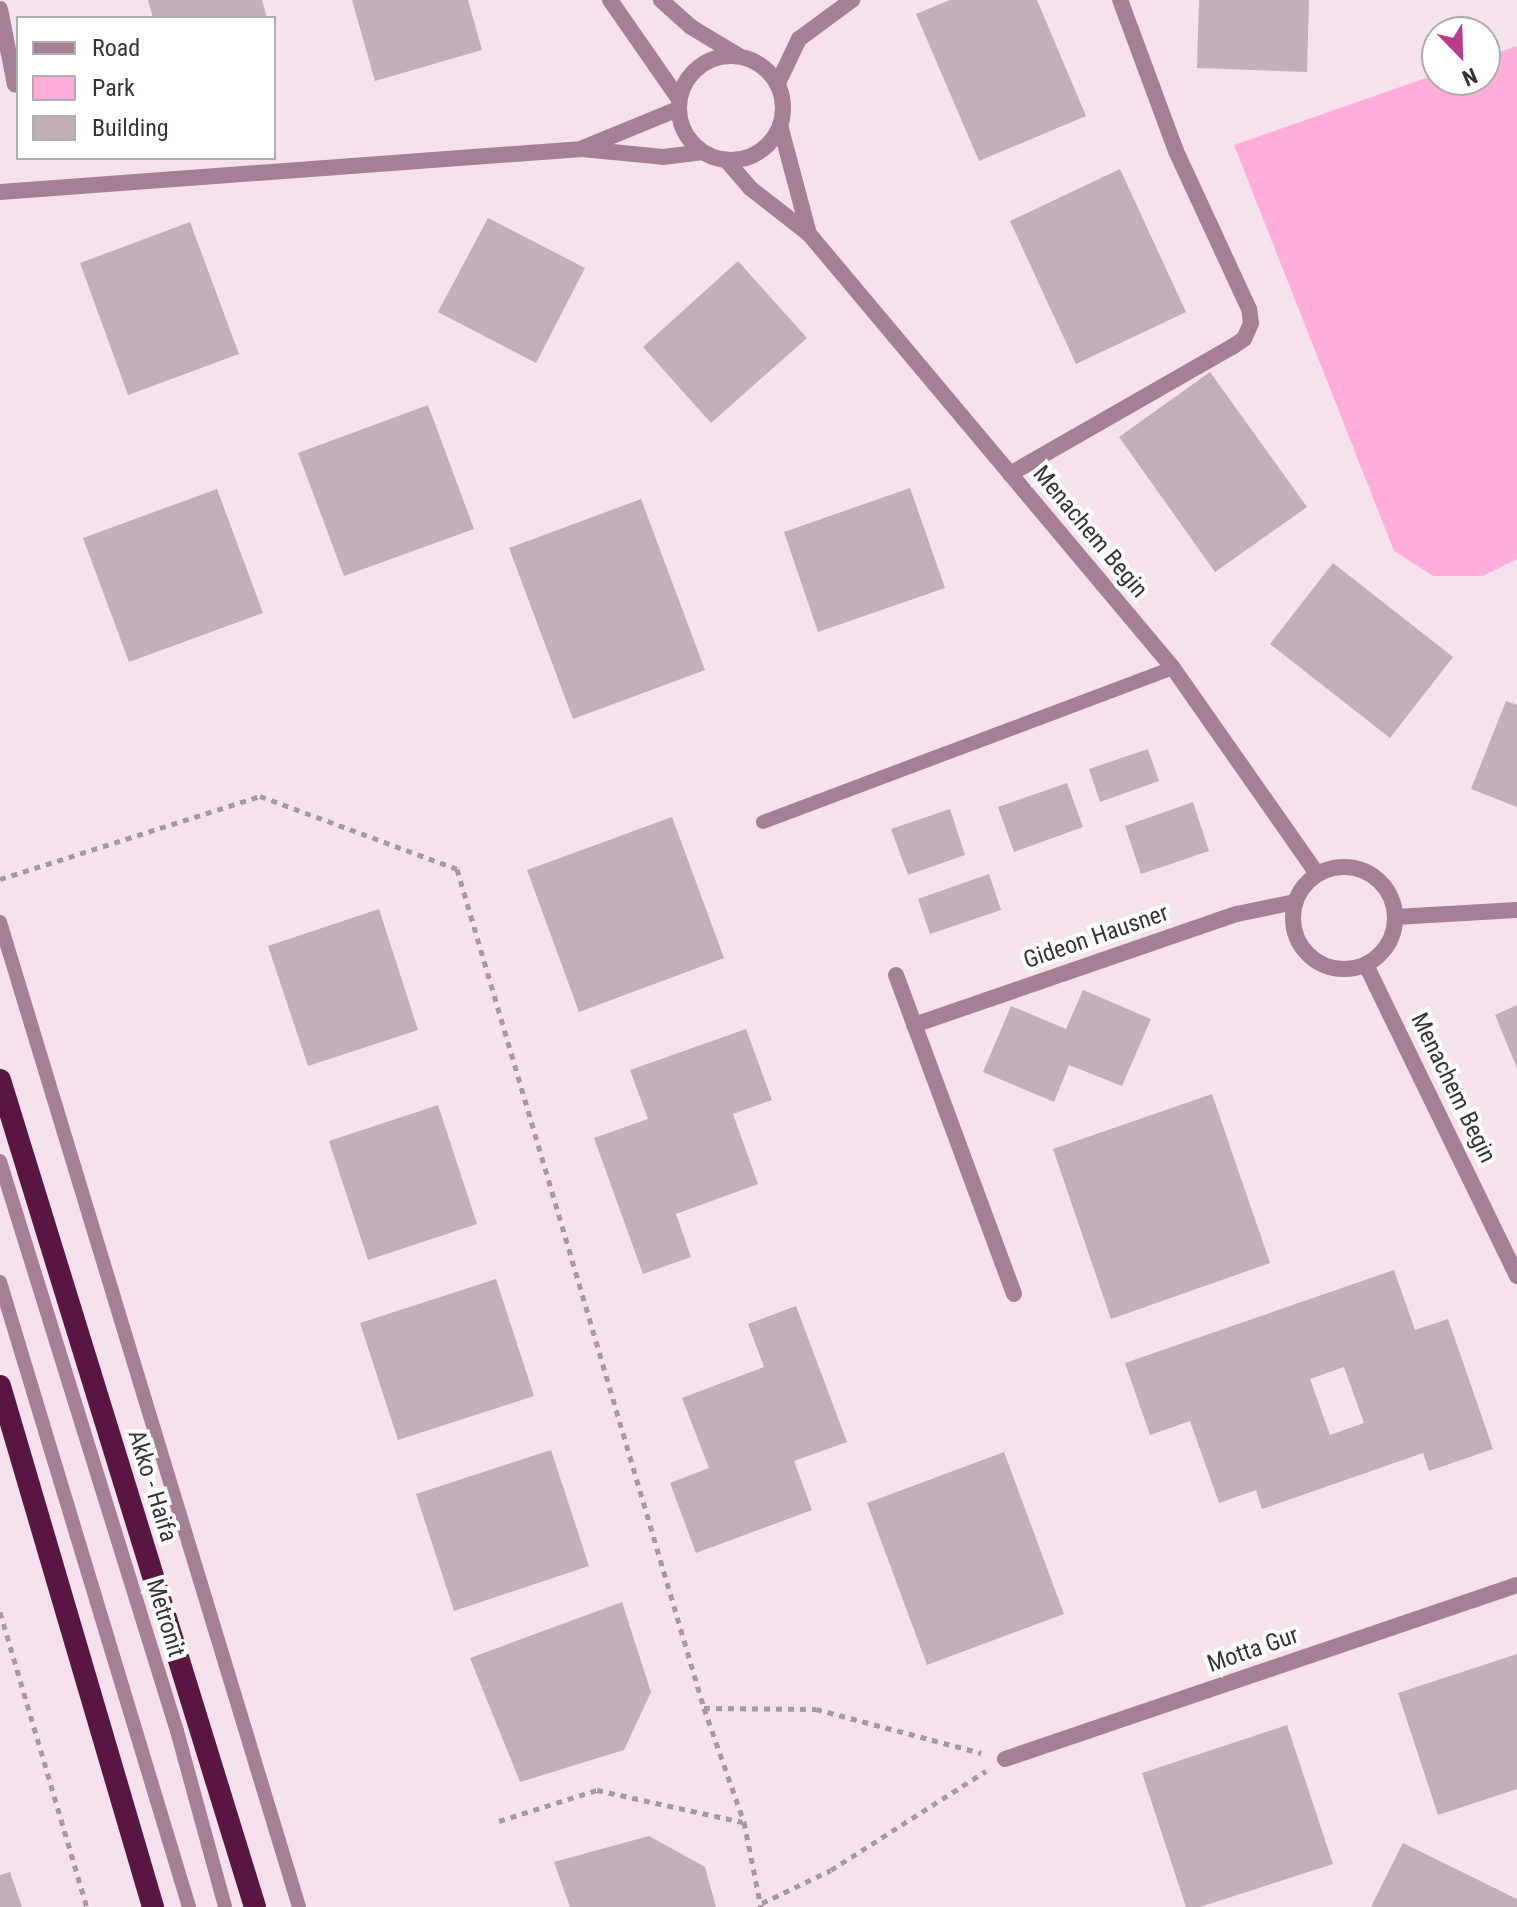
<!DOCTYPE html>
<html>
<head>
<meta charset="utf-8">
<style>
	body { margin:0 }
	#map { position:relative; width:1517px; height:1907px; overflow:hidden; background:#f6e2ec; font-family:"Roboto Condensed",sans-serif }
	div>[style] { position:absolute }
	.green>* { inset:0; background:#ffaedb }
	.building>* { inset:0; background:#c2afb9 }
	.path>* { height:5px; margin-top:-2.5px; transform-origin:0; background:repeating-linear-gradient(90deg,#a899a1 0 6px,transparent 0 12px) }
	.service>* { height:14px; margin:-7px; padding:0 7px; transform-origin:7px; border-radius:7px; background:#a58094 }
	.minor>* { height:16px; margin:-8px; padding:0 8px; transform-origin:8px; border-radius:8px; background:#a58094 }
	.tertiary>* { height:16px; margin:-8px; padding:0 8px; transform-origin:8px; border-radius:8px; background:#a58094 }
	.tertiary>.ring { margin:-8px; padding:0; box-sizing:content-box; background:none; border:16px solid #a58094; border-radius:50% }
	.trunk>* { height:22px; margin:-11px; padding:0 11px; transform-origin:11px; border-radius:11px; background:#5a1643 }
	span { translate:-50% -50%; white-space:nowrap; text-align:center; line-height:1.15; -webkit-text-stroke:8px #fff; paint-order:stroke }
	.street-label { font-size:24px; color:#393236 }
	.legend { position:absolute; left:16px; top:16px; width:260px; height:144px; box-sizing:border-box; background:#fff; border:2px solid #b0adaf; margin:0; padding:10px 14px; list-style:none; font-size:24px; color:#393236 }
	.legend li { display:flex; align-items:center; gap:16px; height:40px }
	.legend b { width:40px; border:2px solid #b0adaf }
	.north { position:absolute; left:1421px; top:16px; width:80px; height:80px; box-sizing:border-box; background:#fff; border:2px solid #b0adaf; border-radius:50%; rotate:157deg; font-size:22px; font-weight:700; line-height:32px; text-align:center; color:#393236 }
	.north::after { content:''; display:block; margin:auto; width:28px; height:36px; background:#b93d8d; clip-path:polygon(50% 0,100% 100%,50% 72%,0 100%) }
</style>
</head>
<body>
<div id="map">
	<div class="green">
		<i style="clip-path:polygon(1517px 46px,1517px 559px,1483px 576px,1433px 576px,1394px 551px,1234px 145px,1437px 74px,1437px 80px,1485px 80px,1485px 57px)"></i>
	</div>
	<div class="building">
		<i style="clip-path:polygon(148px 0,262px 0,267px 18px,153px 18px)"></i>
		<i style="clip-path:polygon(352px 0,468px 0,482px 50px,375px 81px)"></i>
		<i style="clip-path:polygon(950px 0,1037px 0,1086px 116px,979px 161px,916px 14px)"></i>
		<i style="clip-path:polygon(1199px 0,1309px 0,1307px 72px,1197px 68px)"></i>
		<i style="clip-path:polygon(1120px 169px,1186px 312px,1076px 364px,1010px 221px)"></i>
		<i style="clip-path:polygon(488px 218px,585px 268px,536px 363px,438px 312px)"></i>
		<i style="clip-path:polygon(190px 222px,239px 354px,128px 395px,80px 263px)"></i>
		<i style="clip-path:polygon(738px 261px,807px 338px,711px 423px,643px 347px)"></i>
		<i style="clip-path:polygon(1210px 372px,1307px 507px,1215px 572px,1119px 437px)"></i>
		<i style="clip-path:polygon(428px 405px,474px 529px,344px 576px,298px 453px)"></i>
		<i style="clip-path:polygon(910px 488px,945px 588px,818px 632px,784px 532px)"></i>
		<i style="clip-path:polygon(217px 489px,263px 613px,129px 662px,83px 538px)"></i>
		<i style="clip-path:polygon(641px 499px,705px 670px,573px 719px,509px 548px)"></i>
		<i style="clip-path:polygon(1333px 563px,1453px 657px,1390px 738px,1270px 644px)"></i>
		<i style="clip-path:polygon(1506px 701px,1517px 705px,1517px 807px,1471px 789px)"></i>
		<i style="clip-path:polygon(1148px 749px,1159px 781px,1100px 802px,1089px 769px)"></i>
		<i style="clip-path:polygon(1067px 783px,1083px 827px,1014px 852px,998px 807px)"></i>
		<i style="clip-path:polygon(1193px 802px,1209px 851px,1141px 874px,1125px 826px)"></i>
		<i style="clip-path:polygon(950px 809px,965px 855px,908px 875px,891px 829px)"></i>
		<i style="clip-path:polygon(672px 817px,724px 958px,579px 1012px,527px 870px)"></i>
		<i style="clip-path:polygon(989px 874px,1001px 910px,930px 934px,918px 899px)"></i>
		<i style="clip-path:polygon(379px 909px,418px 1030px,308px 1066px,268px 946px)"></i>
		<i style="clip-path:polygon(1083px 990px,1151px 1019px,1122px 1086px,1069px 1065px,1054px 1102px,983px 1072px,1011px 1006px,1066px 1029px)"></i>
		<i style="clip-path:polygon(1517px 1005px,1517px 1068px,1495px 1015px)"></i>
		<i style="clip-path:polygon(746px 1029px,772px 1100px,733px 1114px,758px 1184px,676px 1214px,691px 1257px,643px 1274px,594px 1138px,648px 1119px,630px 1070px)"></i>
		<i style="clip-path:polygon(1212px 1094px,1270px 1263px,1111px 1319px,1053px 1149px)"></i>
		<i style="clip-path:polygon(438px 1105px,477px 1224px,368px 1260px,329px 1141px)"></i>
		<i style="clip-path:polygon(evenodd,1394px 1270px,1415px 1330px,1448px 1319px,1493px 1449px,1429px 1471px,1423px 1453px,1262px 1509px,1256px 1490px,1219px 1503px,1190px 1421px,1150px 1435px,1125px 1363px,1394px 1270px,1344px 1367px,1364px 1423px,1330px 1435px,1310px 1379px,1344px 1367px)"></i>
		<i style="clip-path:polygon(496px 1279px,534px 1396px,398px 1440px,360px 1323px)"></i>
		<i style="clip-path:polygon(796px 1306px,847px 1442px,794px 1461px,812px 1510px,696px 1553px,670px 1483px,709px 1468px,682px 1398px,764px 1367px,748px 1324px)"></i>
		<i style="clip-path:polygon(551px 1450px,589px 1566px,454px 1611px,416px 1494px)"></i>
		<i style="clip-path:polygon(1004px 1452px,1064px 1614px,927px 1665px,867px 1503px)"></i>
		<i style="clip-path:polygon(622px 1602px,651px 1692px,624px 1750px,520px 1782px,470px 1658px)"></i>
		<i style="clip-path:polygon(1517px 1654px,1517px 1789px,1438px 1815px,1398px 1693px)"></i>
		<i style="clip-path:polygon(1287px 1725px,1333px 1864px,1200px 1907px,1186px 1907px,1142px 1773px)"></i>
		<i style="clip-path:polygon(649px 1836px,705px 1867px,716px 1907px,570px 1907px,554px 1862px)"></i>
		<i style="clip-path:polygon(1403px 1843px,1517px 1899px,1517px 1907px,1371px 1907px)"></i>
		<i style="clip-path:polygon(10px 1872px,22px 1907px,0 1907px,0 1875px)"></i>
	</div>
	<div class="path">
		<i style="left:0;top:879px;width:273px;rotate:-17.7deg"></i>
		<i style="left:260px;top:796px;width:210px;rotate:20.3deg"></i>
		<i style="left:457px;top:869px;width:875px;rotate:73.6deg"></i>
		<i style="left:704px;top:1708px;width:121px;rotate:70.7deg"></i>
		<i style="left:744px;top:1822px;width:87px;rotate:78.7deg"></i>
		<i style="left:0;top:1612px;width:308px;rotate:73.6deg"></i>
		<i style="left:704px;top:1708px;width:112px;rotate:0.5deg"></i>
		<i style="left:816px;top:1709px;width:171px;rotate:14.9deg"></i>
		<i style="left:499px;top:1821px;width:103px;rotate:-17.6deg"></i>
		<i style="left:597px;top:1790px;width:149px;rotate:12.4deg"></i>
		<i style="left:762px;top:1903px;width:76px;rotate:-25.6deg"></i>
		<i style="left:831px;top:1870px;width:184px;rotate:-32.6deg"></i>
	</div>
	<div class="service">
		<i style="left:763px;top:822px;width:438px;rotate:-20.6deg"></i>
		<i style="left:0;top:922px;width:1029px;rotate:73.11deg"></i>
		<i style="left:0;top:1161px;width:597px;rotate:72.75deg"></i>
		<i style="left:177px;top:1731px;width:182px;rotate:74.7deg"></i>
		<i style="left:0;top:1282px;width:653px;rotate:73.17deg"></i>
	</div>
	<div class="minor">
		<i style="left:0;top:9px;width:77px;rotate:78.8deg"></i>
		<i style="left:778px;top:83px;width:49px;rotate:-64.5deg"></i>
		<i style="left:799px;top:39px;width:66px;rotate:-36.3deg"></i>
		<i style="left:583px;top:148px;width:103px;rotate:-22.3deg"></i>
		<i style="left:0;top:192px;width:584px;rotate:-4.23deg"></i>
		<i style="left:582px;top:149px;width:81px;rotate:5.6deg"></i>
		<i style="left:663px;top:157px;width:38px;rotate:-7deg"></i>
		<i style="left:1010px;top:474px;width:256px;rotate:-29.8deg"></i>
		<i style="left:1232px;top:347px;width:14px;rotate:-34deg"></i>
		<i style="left:1244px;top:339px;width:17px;rotate:-66deg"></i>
		<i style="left:1251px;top:323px;width:14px;rotate:-98deg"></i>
		<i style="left:1249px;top:309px;width:174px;rotate:-114.8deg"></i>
		<i style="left:1176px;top:151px;width:161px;rotate:-110.3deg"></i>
		<i style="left:1396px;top:917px;width:121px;rotate:-3.3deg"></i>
		<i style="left:896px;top:975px;width:340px;rotate:69.7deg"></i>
		<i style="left:914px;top:1025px;width:342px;rotate:-19deg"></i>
		<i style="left:1237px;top:914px;width:59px;rotate:-11.7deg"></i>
		<i style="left:1005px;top:1759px;width:541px;rotate:-18.77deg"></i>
	</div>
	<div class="tertiary">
		<i style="left:610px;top:0;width:119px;rotate:55.2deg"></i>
		<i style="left:661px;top:0;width:40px;rotate:42deg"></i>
		<i style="left:691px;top:27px;width:56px;rotate:31.1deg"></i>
		<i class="ring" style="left:679px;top:56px;width:88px;height:88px"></i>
		<i style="left:780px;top:125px;width:113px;rotate:75.1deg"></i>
		<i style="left:726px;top:160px;width:37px;rotate:49deg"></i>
		<i style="left:750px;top:188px;width:75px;rotate:37.9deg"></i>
		<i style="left:809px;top:234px;width:566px;rotate:50.01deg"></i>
		<i style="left:1173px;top:668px;width:251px;rotate:55deg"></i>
		<i class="ring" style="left:1293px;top:867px;width:86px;height:86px"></i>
		<i style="left:1366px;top:965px;width:346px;rotate:64.1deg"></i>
	</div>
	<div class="trunk">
		<i style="left:0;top:1080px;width:865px;rotate:72.86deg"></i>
		<i style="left:0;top:1386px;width:543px;rotate:73.63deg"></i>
	</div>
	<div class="street-label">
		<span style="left:1090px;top:532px;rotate:50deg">Menachem Begin</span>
		<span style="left:1096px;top:937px;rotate:-19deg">Gideon Hausner</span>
		<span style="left:1453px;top:1088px;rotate:64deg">Menachem Begin</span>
		<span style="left:152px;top:1486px;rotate:73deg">Akko - Haifa</span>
		<span style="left:165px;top:1618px;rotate:73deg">Metronit</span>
		<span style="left:1253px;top:1650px;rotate:-19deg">Motta Gur</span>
	</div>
	<ul class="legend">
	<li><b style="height:10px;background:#a58094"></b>Road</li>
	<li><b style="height:22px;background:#ffaedb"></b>Park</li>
	<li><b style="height:22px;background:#c2afb9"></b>Building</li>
	</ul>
	<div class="north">N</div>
</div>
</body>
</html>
